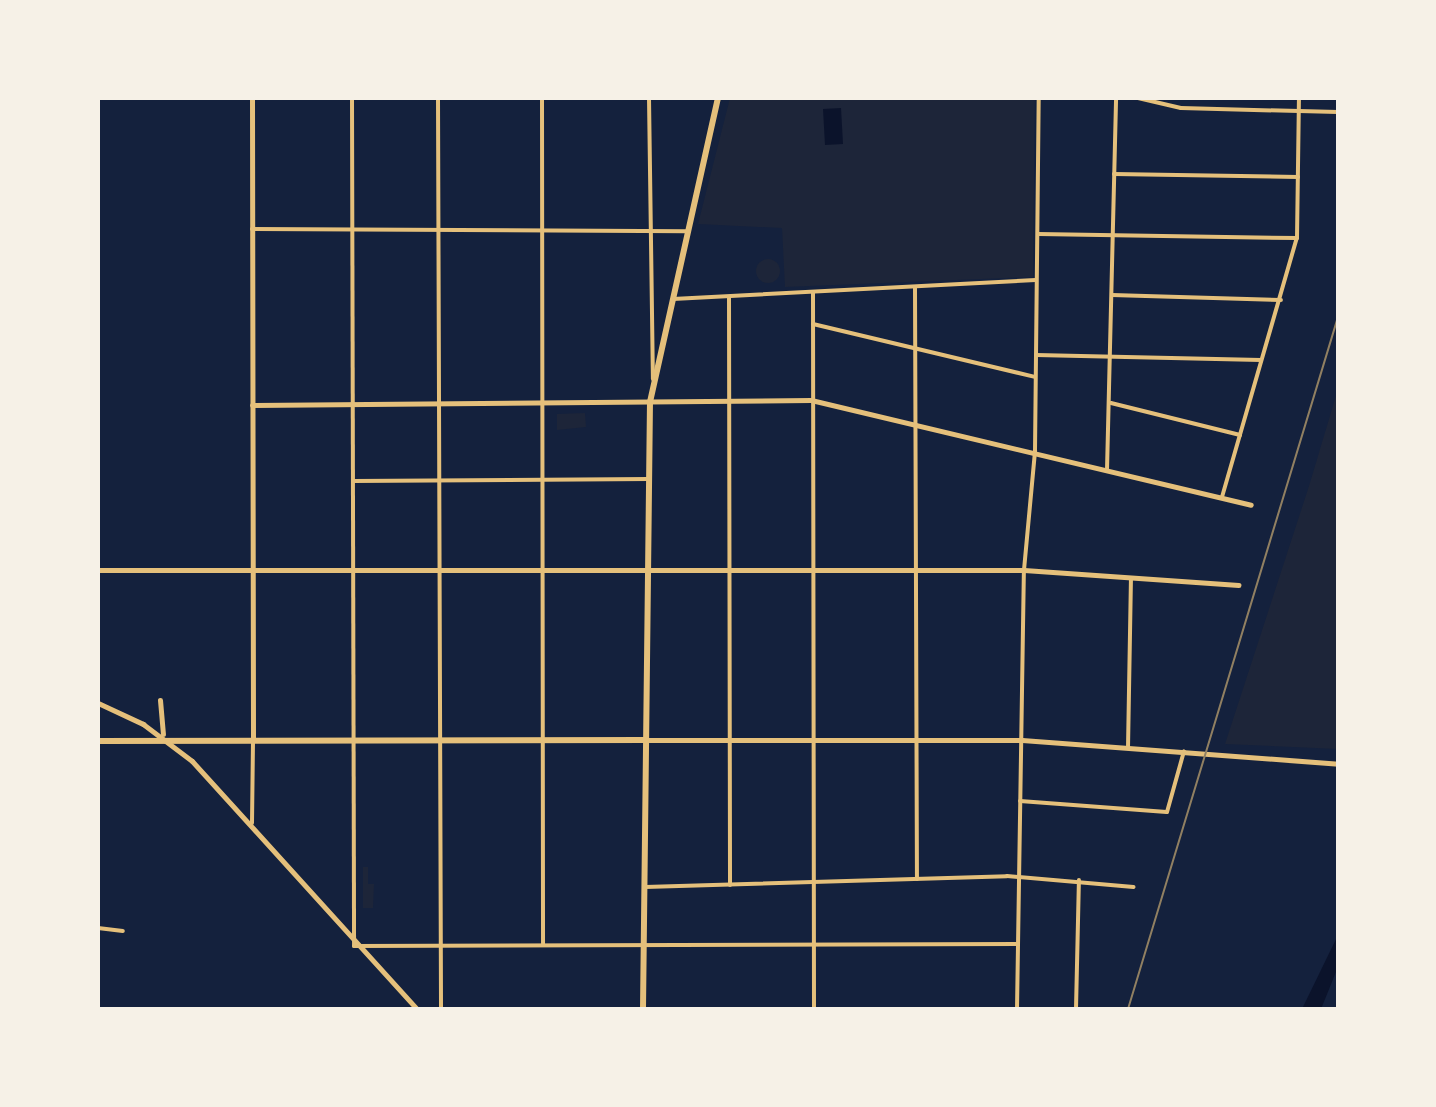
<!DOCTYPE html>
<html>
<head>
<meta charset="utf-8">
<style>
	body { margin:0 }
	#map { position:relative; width:1436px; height:1107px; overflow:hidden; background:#14213d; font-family:Raleway,sans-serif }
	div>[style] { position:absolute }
	.green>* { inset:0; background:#1d2539 }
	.round { border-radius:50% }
	.water>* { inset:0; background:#0b132b }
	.minor>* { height:4px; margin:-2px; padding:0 2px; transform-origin:2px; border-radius:2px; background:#e5c07b }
	.tertiary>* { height:5px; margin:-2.5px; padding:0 2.5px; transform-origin:2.5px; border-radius:2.5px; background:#e5c07b }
	.secondary>* { height:6px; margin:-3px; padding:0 3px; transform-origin:3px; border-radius:3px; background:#e5c07b }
	.rail>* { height:2px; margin:-1px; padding:0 1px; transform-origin:1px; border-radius:1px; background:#918062 }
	span { translate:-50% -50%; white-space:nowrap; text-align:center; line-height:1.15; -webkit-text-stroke:8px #f6f1e7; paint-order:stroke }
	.frame { position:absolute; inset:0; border:100px solid #f6f1e7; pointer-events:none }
</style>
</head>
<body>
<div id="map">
	<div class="green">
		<i style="clip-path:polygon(730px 98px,1035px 98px,1033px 277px,785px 287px,782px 228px,698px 224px)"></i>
		<i class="round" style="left:756px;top:259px;width:24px;height:24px"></i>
		<i style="clip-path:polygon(1338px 389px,1338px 749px,1225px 744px,1309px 486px)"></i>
		<i style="clip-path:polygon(585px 413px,586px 427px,557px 430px,557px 414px)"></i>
		<i style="clip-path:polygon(363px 867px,368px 867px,368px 884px,374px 884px,373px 908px,363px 908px)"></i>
	</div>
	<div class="water">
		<i style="clip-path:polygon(841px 108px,843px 144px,825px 145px,823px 109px)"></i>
		<i style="clip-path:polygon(1338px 935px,1338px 967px,1321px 1009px,1302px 1009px)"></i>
	</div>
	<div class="minor">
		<i style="left:352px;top:98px;width:848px;rotate:89.86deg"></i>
		<i style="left:354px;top:946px;width:664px;rotate:-0.17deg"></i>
		<i style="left:438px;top:98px;width:911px;rotate:89.81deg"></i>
		<i style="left:542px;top:98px;width:846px;rotate:89.93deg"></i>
		<i style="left:649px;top:98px;width:281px;rotate:89.2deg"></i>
		<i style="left:1138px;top:98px;width:44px;rotate:13.1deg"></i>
		<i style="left:1181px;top:108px;width:157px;rotate:1.5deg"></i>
		<i style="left:1114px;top:174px;width:184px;rotate:0.9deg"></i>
		<i style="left:252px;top:229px;width:435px;rotate:0.3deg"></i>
		<i style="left:1038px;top:234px;width:259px;rotate:0.9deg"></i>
		<i style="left:915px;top:288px;width:591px;rotate:89.81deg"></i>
		<i style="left:813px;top:292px;width:717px;rotate:89.92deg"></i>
		<i style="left:1112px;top:295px;width:169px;rotate:1.7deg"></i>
		<i style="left:729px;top:297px;width:588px;rotate:89.9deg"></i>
		<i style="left:673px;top:299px;width:363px;rotate:-3deg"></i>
		<i style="left:813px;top:324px;width:228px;rotate:13.4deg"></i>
		<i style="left:1036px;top:355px;width:225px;rotate:1.3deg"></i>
		<i style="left:1111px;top:403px;width:133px;rotate:13.9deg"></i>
		<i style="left:1107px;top:470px;width:372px;rotate:-88.6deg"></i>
		<i style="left:353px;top:481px;width:296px;rotate:-0.4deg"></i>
		<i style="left:1222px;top:497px;width:270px;rotate:-73.9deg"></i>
		<i style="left:1297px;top:238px;width:140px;rotate:-89.2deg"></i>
		<i style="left:1128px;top:748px;width:170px;rotate:-89deg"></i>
		<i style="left:1020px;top:801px;width:147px;rotate:4.3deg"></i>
		<i style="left:1167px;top:812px;width:63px;rotate:-74.4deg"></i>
		<i style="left:252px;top:823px;width:83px;rotate:-89.3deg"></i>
		<i style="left:645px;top:887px;width:362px;rotate:-1.7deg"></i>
		<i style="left:1007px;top:876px;width:127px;rotate:5deg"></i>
		<i style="left:98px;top:928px;width:25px;rotate:7deg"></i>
		<i style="left:1017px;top:1009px;width:439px;rotate:-89.1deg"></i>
		<i style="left:1024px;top:570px;width:120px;rotate:-84.7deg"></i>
		<i style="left:1035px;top:451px;width:353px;rotate:-89.4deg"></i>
		<i style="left:1076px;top:1009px;width:129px;rotate:-88.7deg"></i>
	</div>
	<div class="tertiary">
		<i style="left:252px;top:98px;width:642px;rotate:89.91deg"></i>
		<i style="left:252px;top:405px;width:559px;rotate:-0.51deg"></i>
		<i style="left:811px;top:400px;width:452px;rotate:13.4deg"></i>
		<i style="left:98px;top:570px;width:926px"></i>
		<i style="left:1024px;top:570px;width:215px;rotate:4deg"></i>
		<i style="left:160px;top:700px;width:34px;rotate:85deg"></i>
		<i style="left:98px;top:703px;width:50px;rotate:25deg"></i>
		<i style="left:143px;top:724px;width:61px;rotate:37.1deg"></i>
		<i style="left:192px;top:761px;width:335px;rotate:47.8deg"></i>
		<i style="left:646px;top:740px;width:376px"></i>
		<i style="left:1022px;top:740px;width:317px;rotate:4.3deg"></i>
	</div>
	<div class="secondary">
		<i style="left:98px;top:741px;width:548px;rotate:-0.1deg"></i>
		<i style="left:643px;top:1009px;width:607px;rotate:-89.34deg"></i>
		<i style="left:650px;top:402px;width:312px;rotate:-77.4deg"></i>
	</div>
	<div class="rail">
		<i style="left:1128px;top:1009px;width:723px;rotate:-73.12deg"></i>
	</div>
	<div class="frame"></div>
</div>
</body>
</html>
